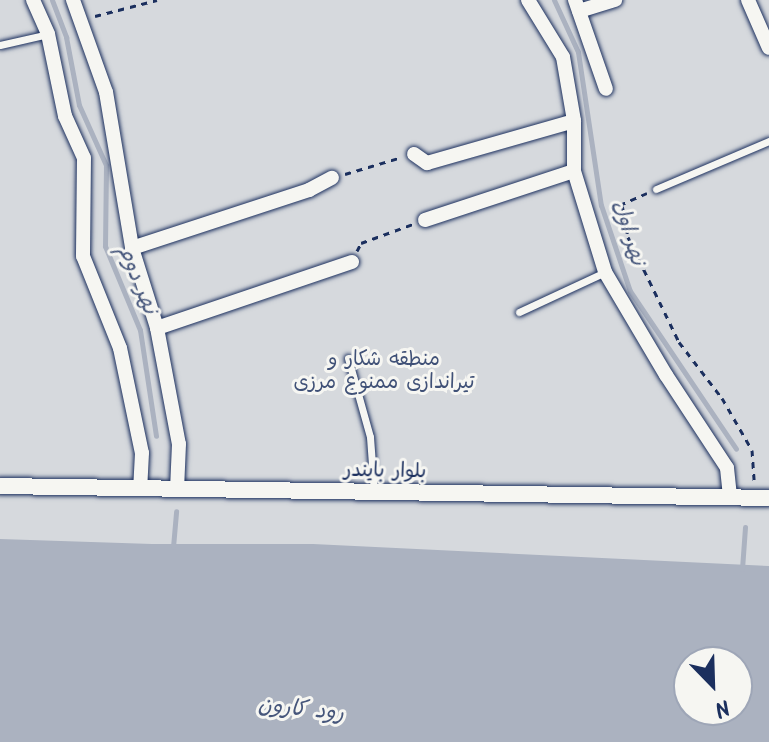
<!DOCTYPE html>
<html>
<head>
<meta charset="utf-8">
<style>
	body { margin:0 }
	#map { position:relative; width:769px; height:742px; overflow:hidden; background:#f6f6f2; font-family:Kalam,"Playpen Sans Arabic",sans-serif }
	div>[style] { position:absolute }
	.green>* { inset:0; background:#d6d9dd }
	.water>* { inset:0; background:#abb2c0 }
	.stream>* { height:5px; margin:-2.5px; padding:0 2.5px; transform-origin:2.5px; border-radius:2.5px; background:#abb2c0 }
	.path>* { height:3px; margin-top:-1.5px; transform-origin:0; background:repeating-linear-gradient(90deg,#1b2f5e 0 6px,transparent 0 12px) }
	.roads { filter:drop-shadow(0 0 2px #1b2f5e) drop-shadow(0 0 2px #1b2f5e) }
	.service>* { height:7px; margin:-3.5px; padding:0 3.5px; transform-origin:3.5px; border-radius:3.5px; background:#f6f6f2 }
	.minor>* { height:14px; margin:-7px; padding:0 7px; transform-origin:7px; border-radius:7px; background:#f6f6f2 }
	.tertiary>* { height:16px; margin:-8px; padding:0 8px; transform-origin:8px; border-radius:8px; background:#f6f6f2 }
	span { translate:-50% -50%; white-space:nowrap; text-align:center; line-height:1.15; -webkit-text-stroke:6px #f6f6f2; paint-order:stroke }
	.park-label { font-size:20px; color:#405177 }
	.street-label { font-size:20px; color:#1b2f5e }
	.water-label { font-size:22px; color:#46567b; font-style:italic }
	.north { position:absolute; left:673px; top:646px; width:80px; height:80px; box-sizing:border-box; background:#f6f6f2; border:2px solid #9ea6b7; border-radius:50%; rotate:157deg; font-size:22px; font-weight:700; line-height:32px; text-align:center; color:#1b2f5e }
	.north::after { content:''; display:block; margin:auto; width:28px; height:36px; background:#1b2f5e; clip-path:polygon(50% 0,100% 100%,50% 72%,0 100%) }
</style>
</head>
<body>
<div id="map">
	<div class="green">
		<i style="clip-path:polygon(evenodd,0 0,769px 0,769px 742px,0 742px,0 0,689px 662px,737px 662px,737px 710px,689px 710px,689px 662px)"></i>
	</div>
	<div class="water">
		<i style="clip-path:polygon(evenodd,0 539px,152px 544px,313px 544px,769px 566px,769px 742px,0 742px,0 539px,689px 662px,737px 662px,737px 710px,689px 710px,689px 662px)"></i>
	</div>
	<div class="stream">
		<i style="left:52px;top:0;width:40px;rotate:69deg"></i>
		<i style="left:66px;top:37px;width:69px;rotate:79.2deg"></i>
		<i style="left:79px;top:105px;width:66px;rotate:65.8deg"></i>
		<i style="left:106px;top:165px;width:81px;rotate:90.7deg"></i>
		<i style="left:105px;top:246px;width:91px;rotate:67.4deg"></i>
		<i style="left:140px;top:330px;width:107px;rotate:81.4deg"></i>
		<i style="left:554px;top:0;width:57px;rotate:65.2deg"></i>
		<i style="left:578px;top:52px;width:155px;rotate:81.5deg"></i>
		<i style="left:601px;top:205px;width:91px;rotate:71.4deg"></i>
		<i style="left:630px;top:291px;width:190px;rotate:56.1deg"></i>
		<i style="left:173px;top:547px;width:36px;rotate:-85deg"></i>
		<i style="left:742px;top:569px;width:42px;rotate:-85.9deg"></i>
	</div>
	<div class="path">
		<i style="left:95px;top:16px;width:64px;rotate:-14.5deg"></i>
		<i style="left:345px;top:174px;width:59px;rotate:-16.6deg"></i>
		<i style="left:647px;top:193px;width:27px;rotate:156deg"></i>
		<i style="left:622px;top:204px;width:34px;rotate:80deg"></i>
		<i style="left:628px;top:237px;width:117px;rotate:64.1deg"></i>
		<i style="left:679px;top:342px;width:71px;rotate:52.5deg"></i>
		<i style="left:722px;top:398px;width:60px;rotate:60deg"></i>
		<i style="left:752px;top:450px;width:31px;rotate:86deg"></i>
		<i style="left:357px;top:251px;width:9px;rotate:-63deg"></i>
		<i style="left:361px;top:243px;width:55px;rotate:-20.1deg"></i>
	</div>
	<div class="roads">
		<div class="service">
			<i style="left:0;top:45px;width:49px;rotate:-12.9deg"></i>
			<i style="left:656px;top:189px;width:123px;rotate:-23deg"></i>
			<i style="left:519px;top:312px;width:95px;rotate:-24.9deg"></i>
			<i style="left:348px;top:358px;width:82px;rotate:74.4deg"></i>
			<i style="left:370px;top:437px;width:55px;rotate:85.8deg"></i>
		</div>
		<div class="minor">
			<i style="left:33px;top:0;width:37px;rotate:66deg"></i>
			<i style="left:48px;top:34px;width:84px;rotate:78.3deg"></i>
			<i style="left:65px;top:116px;width:46px;rotate:65.7deg"></i>
			<i style="left:84px;top:158px;width:98px;rotate:90.6deg"></i>
			<i style="left:83px;top:256px;width:99px;rotate:68.1deg"></i>
			<i style="left:120px;top:348px;width:107px;rotate:78.2deg"></i>
			<i style="left:142px;top:453px;width:34px;rotate:93deg"></i>
			<i style="left:73px;top:0;width:98px;rotate:70.3deg"></i>
			<i style="left:106px;top:92px;width:158px;rotate:80.5deg"></i>
			<i style="left:132px;top:248px;width:84px;rotate:72.6deg"></i>
			<i style="left:157px;top:328px;width:118px;rotate:79.3deg"></i>
			<i style="left:179px;top:444px;width:45px;rotate:92.5deg"></i>
			<i style="left:528px;top:0;width:67px;rotate:58.4deg"></i>
			<i style="left:563px;top:57px;width:65px;rotate:80.2deg"></i>
			<i style="left:574px;top:121px;width:50px;rotate:90deg"></i>
			<i style="left:574px;top:171px;width:106px;rotate:72.9deg"></i>
			<i style="left:605px;top:272px;width:120px;rotate:59.4deg"></i>
			<i style="left:666px;top:375px;width:111px;rotate:56.7deg"></i>
			<i style="left:727px;top:468px;width:29px;rotate:84deg"></i>
			<i style="left:575px;top:0;width:94px;rotate:70.8deg"></i>
			<i style="left:748px;top:0;width:52px;rotate:66.4deg"></i>
			<i style="left:579px;top:11px;width:38px;rotate:-17deg"></i>
			<i style="left:414px;top:154px;width:16px;rotate:35deg"></i>
			<i style="left:427px;top:163px;width:153px;rotate:-15.9deg"></i>
			<i style="left:425px;top:220px;width:157px;rotate:-18.2deg"></i>
			<i style="left:132px;top:248px;width:186px;rotate:-18.1deg"></i>
			<i style="left:309px;top:190px;width:26px;rotate:-28deg"></i>
			<i style="left:157px;top:328px;width:206px;rotate:-18.7deg"></i>
		</div>
		<div class="tertiary">
			<i style="left:0;top:486px;width:769px;rotate:0.89deg"></i>
		</div>
	</div>
	<div class="park-label">
		<span style="left:384px;top:372px">منطقه شکار و<br>تیراندازی ممنوع مرزی</span>
	</div>
	<div class="street-label">
		<span style="left:385px;top:472px;rotate:1deg">بلوار بایندر</span>
	</div>
	<div class="water-label">
		<span style="left:628px;top:233px;rotate:73deg">نهر اول</span>
		<span style="left:137px;top:280px;rotate:68deg">نهر دوم</span>
		<span style="left:301px;top:710px;rotate:6deg">رود کارون</span>
	</div>
	<div class="north">N</div>
</div>
</body>
</html>
